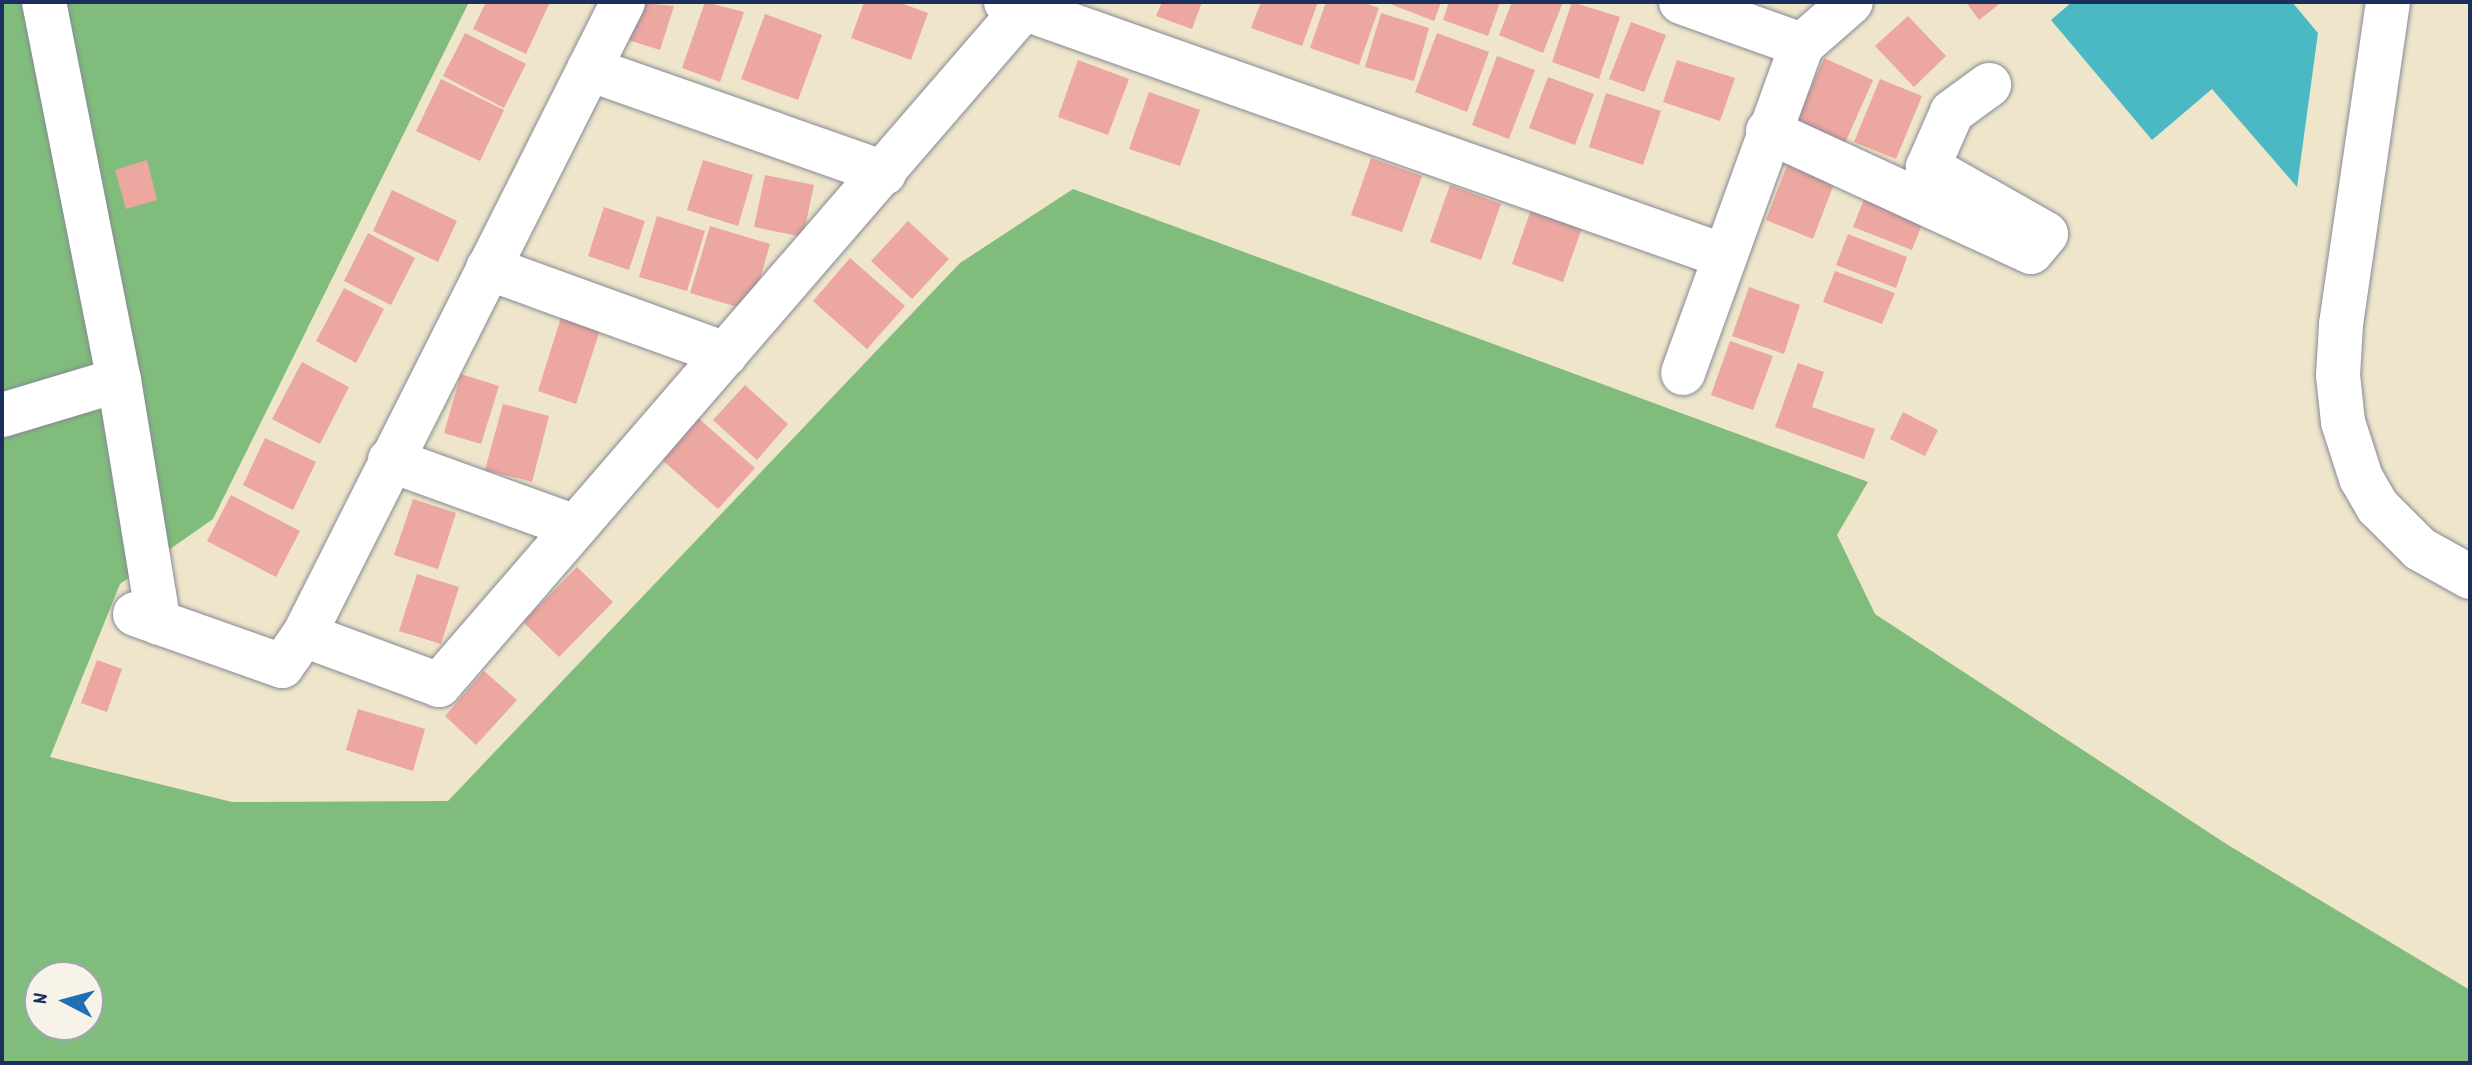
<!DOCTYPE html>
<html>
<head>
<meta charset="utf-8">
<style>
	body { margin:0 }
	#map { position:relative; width:2472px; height:1065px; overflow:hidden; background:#efe5cb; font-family:Dekko,sans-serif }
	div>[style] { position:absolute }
	.forest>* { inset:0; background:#80bd7c }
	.water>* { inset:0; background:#4bb9c4 }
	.building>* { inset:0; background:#eba7a0 }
	.roads { filter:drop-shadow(0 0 2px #858a94) drop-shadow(0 0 2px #858a94) }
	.minor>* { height:44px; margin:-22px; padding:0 22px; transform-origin:22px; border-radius:22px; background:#fff }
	span { translate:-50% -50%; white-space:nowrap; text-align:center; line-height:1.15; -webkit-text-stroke:7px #f7f3e8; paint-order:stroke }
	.frame { position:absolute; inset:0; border:4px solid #1b2f5e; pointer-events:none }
	.north { position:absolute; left:24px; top:961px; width:80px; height:80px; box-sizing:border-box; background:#f7f3e8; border:2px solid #9fa5b1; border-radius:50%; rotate:276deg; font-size:22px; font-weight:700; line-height:32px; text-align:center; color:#1b2f5e }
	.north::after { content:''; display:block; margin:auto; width:28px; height:36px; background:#1f6fb2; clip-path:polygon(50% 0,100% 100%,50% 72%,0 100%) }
</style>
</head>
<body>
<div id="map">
	<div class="forest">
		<i style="clip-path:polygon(evenodd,2px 2px,469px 2px,213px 519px,120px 584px,50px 757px,232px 802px,448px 801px,960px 263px,1073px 189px,1868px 482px,1837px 535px,1875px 614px,2228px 845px,2470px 990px,2470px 1063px,2px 1063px,2px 2px,40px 977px,88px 977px,88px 1025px,40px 1025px,40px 977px)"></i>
	</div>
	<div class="water">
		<i style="clip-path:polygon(2072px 2px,2292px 2px,2318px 33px,2297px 187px,2212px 89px,2152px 140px,2051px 20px)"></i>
	</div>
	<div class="building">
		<i style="clip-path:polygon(486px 2px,550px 2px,526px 54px,473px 29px)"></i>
		<i style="clip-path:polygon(633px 2px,674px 6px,660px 50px,622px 38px)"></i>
		<i style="clip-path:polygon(705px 2px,744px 12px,720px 82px,682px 68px)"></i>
		<i style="clip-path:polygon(864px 2px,898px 2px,928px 13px,911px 60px,851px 38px)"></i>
		<i style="clip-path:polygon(1162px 2px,1202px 2px,1192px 29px,1156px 16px)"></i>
		<i style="clip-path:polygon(1261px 2px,1318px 2px,1302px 46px,1251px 28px)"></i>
		<i style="clip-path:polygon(1326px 2px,1362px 2px,1379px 8px,1359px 65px,1310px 48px)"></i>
		<i style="clip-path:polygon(1385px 2px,1441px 2px,1434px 21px)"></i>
		<i style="clip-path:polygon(1449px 2px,1500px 2px,1488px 36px,1443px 20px)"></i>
		<i style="clip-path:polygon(1512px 2px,1563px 2px,1543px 53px,1499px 35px)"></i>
		<i style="clip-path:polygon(1572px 2px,1620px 17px,1599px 79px,1552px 62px)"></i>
		<i style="clip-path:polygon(1966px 2px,2002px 2px,1979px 20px)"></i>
		<i style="clip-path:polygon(1381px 13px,1429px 28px,1414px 81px,1365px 67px)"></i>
		<i style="clip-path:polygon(765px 14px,822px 35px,798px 100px,741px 79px)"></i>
		<i style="clip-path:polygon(1908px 16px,1946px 56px,1914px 87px,1875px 46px)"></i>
		<i style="clip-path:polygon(1631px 22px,1666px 35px,1644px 92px,1609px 79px)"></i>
		<i style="clip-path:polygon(465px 33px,526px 64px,504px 108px,443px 76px)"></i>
		<i style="clip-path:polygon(1437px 33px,1489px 52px,1467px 112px,1415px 92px)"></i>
		<i style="clip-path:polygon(1497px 56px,1535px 70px,1509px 139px,1472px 125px)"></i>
		<i style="clip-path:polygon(1824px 58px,1873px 80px,1842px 150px,1793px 128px)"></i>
		<i style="clip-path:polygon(1078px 60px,1129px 79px,1108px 135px,1058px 117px)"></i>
		<i style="clip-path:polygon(1677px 60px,1735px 78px,1720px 121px,1663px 102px)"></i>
		<i style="clip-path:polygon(1548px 77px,1594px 94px,1575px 145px,1529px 128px)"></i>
		<i style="clip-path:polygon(441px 79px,504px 110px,480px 161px,416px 131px)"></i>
		<i style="clip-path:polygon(1880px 79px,1922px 96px,1896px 159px,1854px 142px)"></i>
		<i style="clip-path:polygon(1149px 92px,1200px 110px,1180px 166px,1129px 149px)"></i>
		<i style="clip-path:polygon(1606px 93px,1661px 111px,1643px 165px,1589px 147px)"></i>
		<i style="clip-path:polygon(1371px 158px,1422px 176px,1402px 232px,1351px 215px)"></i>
		<i style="clip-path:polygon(147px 160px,157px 200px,126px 209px,115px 170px)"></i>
		<i style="clip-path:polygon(703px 160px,753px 175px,738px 226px,687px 210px)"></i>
		<i style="clip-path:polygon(1788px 163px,1835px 181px,1813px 239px,1766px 220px)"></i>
		<i style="clip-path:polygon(765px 175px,814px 185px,803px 237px,754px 227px)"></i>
		<i style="clip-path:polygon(1450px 185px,1501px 204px,1481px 260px,1430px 242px)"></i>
		<i style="clip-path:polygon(392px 190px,457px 221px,438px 262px,373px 231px)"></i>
		<i style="clip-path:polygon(1865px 197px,1924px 219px,1912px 250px,1853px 227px)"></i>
		<i style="clip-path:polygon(604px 207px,645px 221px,629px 270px,588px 256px)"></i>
		<i style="clip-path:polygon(1532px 207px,1583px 225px,1563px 282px,1512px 264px)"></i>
		<i style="clip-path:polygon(657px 216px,705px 231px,687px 291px,639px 277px)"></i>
		<i style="clip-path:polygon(908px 221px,949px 259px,912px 299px,871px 261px)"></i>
		<i style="clip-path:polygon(710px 226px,770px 244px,751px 311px,690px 293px)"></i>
		<i style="clip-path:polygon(368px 233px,415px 258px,391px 305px,344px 281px)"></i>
		<i style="clip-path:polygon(1848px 234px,1907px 257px,1896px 288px,1836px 265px)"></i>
		<i style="clip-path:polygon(850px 258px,905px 306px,867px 349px,813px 301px)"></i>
		<i style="clip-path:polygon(1835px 271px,1895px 293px,1882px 324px,1823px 302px)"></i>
		<i style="clip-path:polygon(1749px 287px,1800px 305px,1784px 354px,1732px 336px)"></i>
		<i style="clip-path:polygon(344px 288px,384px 309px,356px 363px,316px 341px)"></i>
		<i style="clip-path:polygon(563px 311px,602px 324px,576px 404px,538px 391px)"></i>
		<i style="clip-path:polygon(1730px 341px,1773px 356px,1753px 410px,1711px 395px)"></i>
		<i style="clip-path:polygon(302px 362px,349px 387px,320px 444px,272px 419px)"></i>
		<i style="clip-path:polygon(1798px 363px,1824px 372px,1812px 407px,1875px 429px,1864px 459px,1775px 427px)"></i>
		<i style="clip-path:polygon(461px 374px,499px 386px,481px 444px,444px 433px)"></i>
		<i style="clip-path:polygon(745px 385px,788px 424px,757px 460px,713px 420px)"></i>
		<i style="clip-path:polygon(503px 404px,549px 416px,532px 482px,485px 470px)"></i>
		<i style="clip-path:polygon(1903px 412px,1938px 430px,1925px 456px,1890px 439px)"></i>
		<i style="clip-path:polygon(697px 417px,755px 468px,718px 509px,661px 459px)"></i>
		<i style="clip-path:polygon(265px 438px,316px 462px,293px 510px,243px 485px)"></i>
		<i style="clip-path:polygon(231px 495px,300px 531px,276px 577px,207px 541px)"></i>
		<i style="clip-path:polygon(413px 499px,456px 513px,438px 569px,394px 555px)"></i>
		<i style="clip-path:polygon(577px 567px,613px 602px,559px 657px,523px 622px)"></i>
		<i style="clip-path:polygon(417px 574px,459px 587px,441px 644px,399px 631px)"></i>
		<i style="clip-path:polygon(97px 660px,122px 669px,107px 712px,81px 703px)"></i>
		<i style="clip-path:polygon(484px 671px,517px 700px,476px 745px,445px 716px)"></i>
		<i style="clip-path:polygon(358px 709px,425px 729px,413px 771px,346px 750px)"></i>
	</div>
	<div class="roads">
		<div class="minor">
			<i style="left:44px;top:2px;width:385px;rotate:78.8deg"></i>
			<i style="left:119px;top:380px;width:246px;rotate:80.7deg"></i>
			<i style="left:623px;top:2px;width:709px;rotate:116.75deg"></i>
			<i style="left:304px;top:635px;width:144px;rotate:20.3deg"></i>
			<i style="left:439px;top:685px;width:895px;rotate:-49.17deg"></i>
			<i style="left:1006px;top:2px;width:762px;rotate:19.48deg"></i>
			<i style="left:1681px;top:2px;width:128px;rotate:19.6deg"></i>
			<i style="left:1802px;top:45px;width:65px;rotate:-41.3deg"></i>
			<i style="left:2388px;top:2px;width:326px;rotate:98.3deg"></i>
			<i style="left:2341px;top:325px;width:50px;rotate:93.4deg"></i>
			<i style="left:2338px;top:375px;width:47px;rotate:83.9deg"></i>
			<i style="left:2343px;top:422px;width:59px;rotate:72.2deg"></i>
			<i style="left:2361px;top:478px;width:34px;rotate:60deg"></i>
			<i style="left:2378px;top:507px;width:59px;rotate:45deg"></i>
			<i style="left:2420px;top:549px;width:57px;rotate:29.2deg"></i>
			<i style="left:589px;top:69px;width:313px;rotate:19.4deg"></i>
			<i style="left:1768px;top:131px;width:289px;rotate:24.7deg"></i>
			<i style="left:2031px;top:252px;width:23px;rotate:-50deg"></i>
			<i style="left:2046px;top:234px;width:136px;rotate:-150.4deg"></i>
			<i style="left:1928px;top:167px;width:60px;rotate:-66.4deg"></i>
			<i style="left:1952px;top:112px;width:46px;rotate:-36.1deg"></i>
			<i style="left:488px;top:268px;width:253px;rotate:19.9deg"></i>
			<i style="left:1683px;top:373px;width:349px;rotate:-70.1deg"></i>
			<i style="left:2px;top:415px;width:122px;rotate:-16.7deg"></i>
			<i style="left:390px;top:460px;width:197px;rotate:19.9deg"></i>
			<i style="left:135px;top:614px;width:156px;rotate:19.5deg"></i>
			<i style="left:282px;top:666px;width:38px;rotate:-55deg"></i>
		</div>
	</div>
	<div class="frame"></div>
	<div class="north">N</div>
</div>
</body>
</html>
